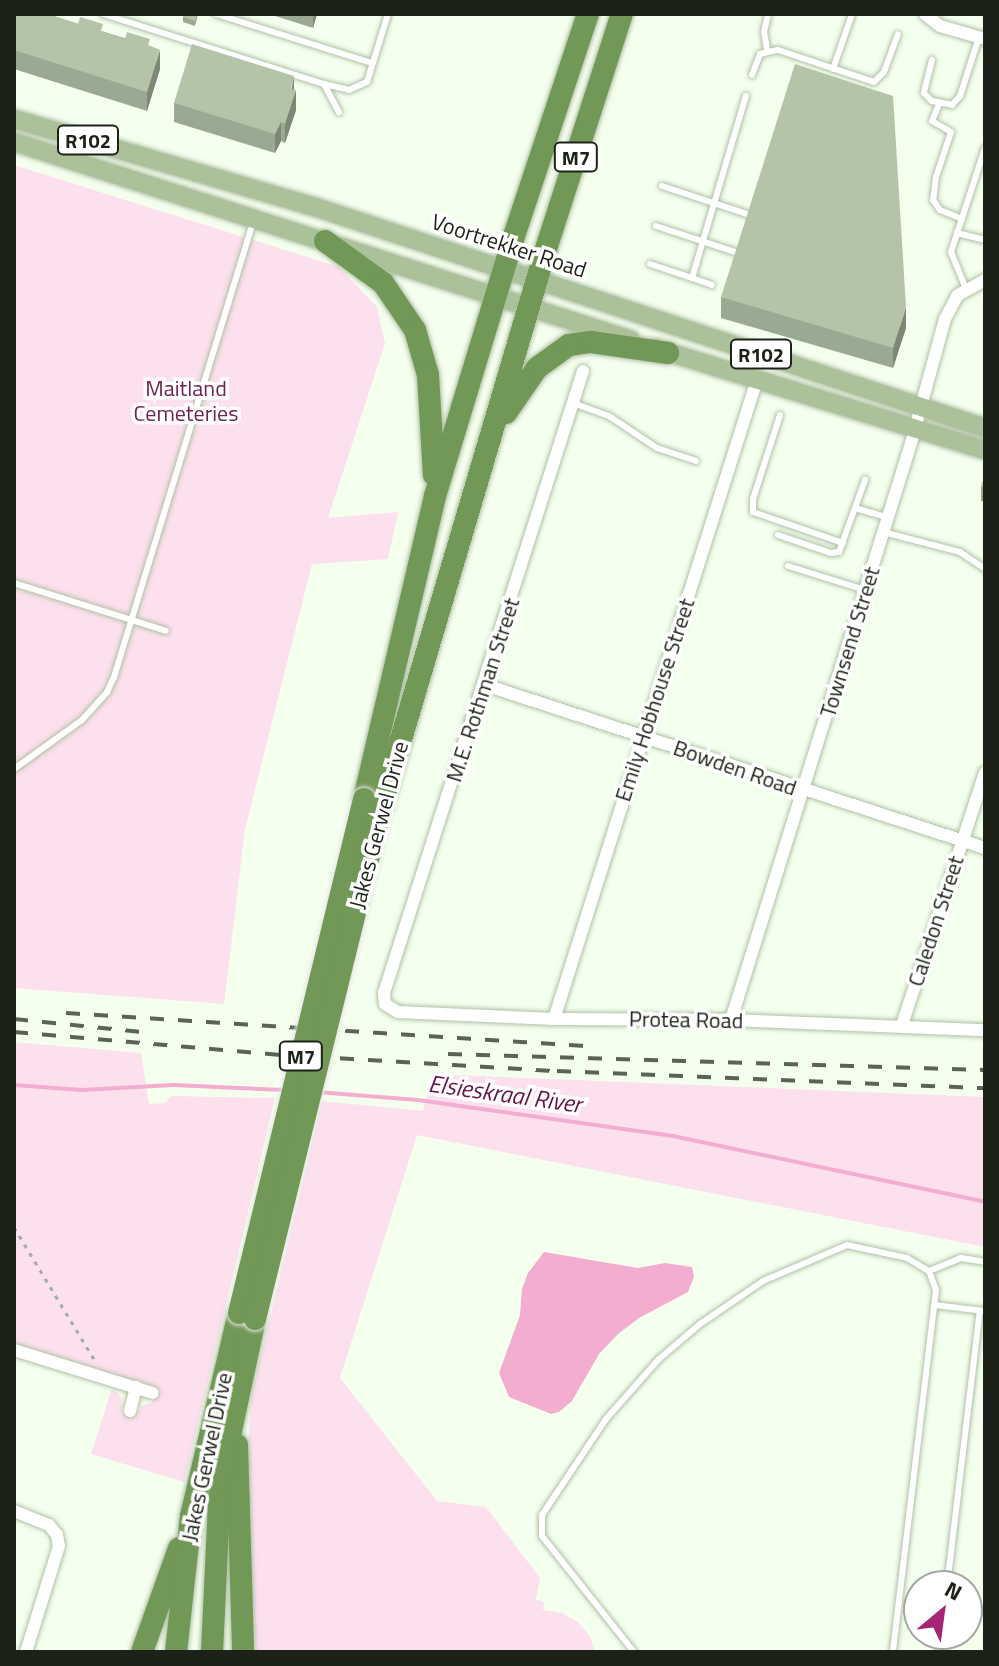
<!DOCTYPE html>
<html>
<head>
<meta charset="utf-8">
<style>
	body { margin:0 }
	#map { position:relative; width:999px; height:1666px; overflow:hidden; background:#f4ffee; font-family:"Titillium Web",sans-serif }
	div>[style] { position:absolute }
	.green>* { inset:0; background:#fce0ed }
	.water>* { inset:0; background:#f3add0 }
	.stream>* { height:4px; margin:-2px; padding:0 2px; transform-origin:2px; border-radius:2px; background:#f3add0 }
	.path>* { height:3px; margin-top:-1.5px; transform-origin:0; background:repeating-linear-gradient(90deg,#a4ad9f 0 4px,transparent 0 10px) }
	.roads { filter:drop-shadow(0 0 2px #b0c1a6) drop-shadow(0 0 2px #b0c1a6) }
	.lane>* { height:6px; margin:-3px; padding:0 3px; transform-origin:3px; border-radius:3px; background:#fff }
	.street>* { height:12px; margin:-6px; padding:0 6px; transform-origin:6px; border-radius:6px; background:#fff }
	.primary>* { height:18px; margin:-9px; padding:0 9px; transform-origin:9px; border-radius:9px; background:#aac19a }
	.highway>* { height:22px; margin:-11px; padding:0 11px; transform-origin:11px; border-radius:11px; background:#719856 }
	.rail>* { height:4px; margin-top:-2px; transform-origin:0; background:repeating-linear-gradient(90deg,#5b6256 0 14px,transparent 0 28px) }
	.bridges { filter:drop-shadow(0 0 2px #e4e4e3) drop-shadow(0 0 2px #e4e4e3) }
	.highway-bridge>* { height:22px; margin:-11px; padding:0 11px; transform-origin:11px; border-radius:11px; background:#719856 }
	.wall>* { inset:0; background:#9aa991 }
	.shaded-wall>* { inset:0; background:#7d8976 }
	.building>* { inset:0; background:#b3c4a9 }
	span { translate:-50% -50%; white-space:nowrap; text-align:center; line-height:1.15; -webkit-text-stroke:7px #fff; paint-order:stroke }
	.shield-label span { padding:2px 6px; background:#fff; border:2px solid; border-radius:6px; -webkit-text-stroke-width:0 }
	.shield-label { font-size:20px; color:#1c2218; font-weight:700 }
	.street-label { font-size:22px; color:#1c2218 }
	.park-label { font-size:22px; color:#712150 }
	.water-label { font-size:24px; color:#641445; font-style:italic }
	.frame { position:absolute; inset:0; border:16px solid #1c2218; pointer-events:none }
	.north { position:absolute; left:903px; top:1570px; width:80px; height:80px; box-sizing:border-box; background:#fff; border:2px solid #a4a7a3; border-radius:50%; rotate:29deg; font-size:22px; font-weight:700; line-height:32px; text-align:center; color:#1c2218 }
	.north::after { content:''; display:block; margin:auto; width:28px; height:36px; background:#a52574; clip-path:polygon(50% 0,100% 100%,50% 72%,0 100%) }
</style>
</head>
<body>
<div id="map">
	<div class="green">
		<i style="clip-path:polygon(14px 165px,339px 267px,377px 307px,385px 343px,328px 518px,398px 512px,388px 559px,312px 564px,245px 829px,224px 1004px,14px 988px)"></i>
		<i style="clip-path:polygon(14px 1042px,141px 1053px,149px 1104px,165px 1103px,171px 1096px,275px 1098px,184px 1482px,91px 1454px,112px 1388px,121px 1397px,122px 1412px,135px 1416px,142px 1406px,152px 1402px,156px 1388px,14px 1343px)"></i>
		<i style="clip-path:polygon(433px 1074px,985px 1097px,985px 1247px,417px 1135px,340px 1378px,437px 1501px,486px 1507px,540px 1578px,536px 1600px,544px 1602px,543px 1610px,562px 1613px,578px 1622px,590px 1637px,595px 1652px,256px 1652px,246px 1488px,251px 1397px,322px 1101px,423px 1111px)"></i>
	</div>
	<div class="water">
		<i style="clip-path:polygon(544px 1252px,638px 1268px,665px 1263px,692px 1267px,694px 1277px,688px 1292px,639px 1318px,618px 1334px,599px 1354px,572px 1401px,559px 1412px,551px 1414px,509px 1397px,499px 1373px,520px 1315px,522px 1289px,528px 1273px)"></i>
	</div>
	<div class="stream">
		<i style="left:14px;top:1085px;width:68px;rotate:4.2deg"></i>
		<i style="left:82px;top:1090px;width:91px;rotate:-3.1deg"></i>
		<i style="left:173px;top:1085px;width:111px;rotate:2.6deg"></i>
		<i style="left:317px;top:1092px;width:101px;rotate:4.5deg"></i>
		<i style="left:418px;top:1100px;width:258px;rotate:8deg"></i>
		<i style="left:673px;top:1136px;width:319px;rotate:11.9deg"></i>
	</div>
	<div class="path">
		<i style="left:14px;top:1227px;width:157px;rotate:58.8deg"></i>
	</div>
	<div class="roads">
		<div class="lane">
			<i style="left:103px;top:14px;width:232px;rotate:17.6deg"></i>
			<i style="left:324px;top:84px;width:32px;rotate:62deg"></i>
			<i style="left:216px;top:14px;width:164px;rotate:17.4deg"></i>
			<i style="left:767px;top:50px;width:18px;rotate:-99deg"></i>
			<i style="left:764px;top:32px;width:18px;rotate:-77deg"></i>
			<i style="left:932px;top:60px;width:34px;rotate:104deg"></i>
			<i style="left:924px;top:93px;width:11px;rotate:45deg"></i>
			<i style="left:932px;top:101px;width:20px;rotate:11deg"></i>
			<i style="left:952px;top:105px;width:12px;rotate:-48deg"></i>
			<i style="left:960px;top:96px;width:62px;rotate:-72.1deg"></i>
			<i style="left:833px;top:69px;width:58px;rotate:-70.9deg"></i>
			<i style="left:752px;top:75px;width:22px;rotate:-69deg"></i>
			<i style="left:760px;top:54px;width:18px;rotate:-13deg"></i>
			<i style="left:778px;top:50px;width:101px;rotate:18.4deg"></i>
			<i style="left:874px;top:82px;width:14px;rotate:-45deg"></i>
			<i style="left:884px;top:72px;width:40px;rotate:-69.8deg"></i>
			<i style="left:324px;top:84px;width:26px;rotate:13deg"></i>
			<i style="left:349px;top:90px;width:20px;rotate:-24deg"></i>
			<i style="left:367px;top:82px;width:71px;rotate:-72.8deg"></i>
			<i style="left:939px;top:104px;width:18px;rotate:112deg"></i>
			<i style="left:932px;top:121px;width:22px;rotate:30deg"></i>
			<i style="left:951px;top:132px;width:47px;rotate:108.4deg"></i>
			<i style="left:936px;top:177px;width:23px;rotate:97deg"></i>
			<i style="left:933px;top:200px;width:12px;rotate:55deg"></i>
			<i style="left:940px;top:210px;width:24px;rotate:22deg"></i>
			<i style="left:662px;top:186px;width:93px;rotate:18.2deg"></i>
			<i style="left:656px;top:226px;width:86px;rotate:18.2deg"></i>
			<i style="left:957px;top:233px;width:29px;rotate:14deg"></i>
			<i style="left:650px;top:264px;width:44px;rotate:18.4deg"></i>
			<i style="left:692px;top:278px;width:190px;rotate:-73.5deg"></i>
			<i style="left:692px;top:278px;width:21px;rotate:19deg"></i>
			<i style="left:966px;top:289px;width:40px;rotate:-112deg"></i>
			<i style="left:951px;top:252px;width:109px;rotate:-71.9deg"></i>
			<i style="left:573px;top:403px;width:38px;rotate:20deg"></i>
			<i style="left:609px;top:416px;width:58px;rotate:33.7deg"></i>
			<i style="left:657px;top:448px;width:41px;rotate:18.4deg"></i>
			<i style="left:780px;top:415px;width:88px;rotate:107.8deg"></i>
			<i style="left:753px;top:499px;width:13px;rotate:90deg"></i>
			<i style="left:753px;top:512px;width:95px;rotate:19deg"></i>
			<i style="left:855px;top:508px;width:32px;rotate:16deg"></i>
			<i style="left:883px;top:532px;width:80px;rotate:14.6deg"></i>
			<i style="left:960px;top:552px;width:30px;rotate:34deg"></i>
			<i style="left:778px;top:535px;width:56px;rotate:18.8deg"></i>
			<i style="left:831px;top:553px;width:8px;rotate:-7deg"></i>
			<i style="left:839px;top:552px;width:77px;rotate:-70.1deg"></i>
			<i style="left:788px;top:566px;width:81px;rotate:17.3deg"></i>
			<i style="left:14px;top:583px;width:159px;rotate:17.5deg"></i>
			<i style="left:14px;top:769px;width:84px;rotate:-35.8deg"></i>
			<i style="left:82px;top:720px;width:38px;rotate:-48deg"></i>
			<i style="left:107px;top:692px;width:17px;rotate:-65deg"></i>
			<i style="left:114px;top:677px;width:476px;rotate:-73deg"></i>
			<i style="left:929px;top:1271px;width:35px;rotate:-22deg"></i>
			<i style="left:961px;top:1258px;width:24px;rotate:9deg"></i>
			<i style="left:934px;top:1305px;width:51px;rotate:6.7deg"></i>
			<i style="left:947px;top:1586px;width:277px;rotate:-83.2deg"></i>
			<i style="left:634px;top:1652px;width:148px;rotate:-128.4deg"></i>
			<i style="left:542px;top:1536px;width:21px;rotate:-90deg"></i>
			<i style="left:542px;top:1515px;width:115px;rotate:-56.3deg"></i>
			<i style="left:606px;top:1419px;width:80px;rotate:-48.5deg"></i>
			<i style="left:659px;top:1359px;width:54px;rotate:-40.5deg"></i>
			<i style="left:700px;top:1324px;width:76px;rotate:-34.3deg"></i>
			<i style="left:763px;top:1281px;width:91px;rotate:-23.2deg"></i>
			<i style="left:847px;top:1245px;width:61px;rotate:12.2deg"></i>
			<i style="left:907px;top:1258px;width:26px;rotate:31deg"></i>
			<i style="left:929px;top:1271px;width:20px;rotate:70deg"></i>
			<i style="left:936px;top:1290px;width:365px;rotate:96.8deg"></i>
			<i style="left:939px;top:1652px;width:18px;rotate:-84deg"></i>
		</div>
		<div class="street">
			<i style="left:925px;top:14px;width:19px;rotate:39deg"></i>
			<i style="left:940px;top:26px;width:47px;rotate:16.1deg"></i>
			<i style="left:583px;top:371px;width:653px;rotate:107.74deg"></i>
			<i style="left:384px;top:993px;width:11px;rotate:85deg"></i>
			<i style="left:385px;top:1004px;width:15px;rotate:32deg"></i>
			<i style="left:398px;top:1012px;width:156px;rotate:2.6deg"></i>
			<i style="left:554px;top:1019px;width:177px;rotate:0.3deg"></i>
			<i style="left:731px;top:1020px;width:254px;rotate:2.3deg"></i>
			<i style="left:485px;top:685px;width:526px;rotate:18.06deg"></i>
			<i style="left:554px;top:1019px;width:670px;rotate:-72.38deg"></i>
			<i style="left:731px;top:1020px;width:604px;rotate:-72.67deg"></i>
			<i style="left:911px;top:443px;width:129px;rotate:-74.7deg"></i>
			<i style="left:945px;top:319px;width:27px;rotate:-62deg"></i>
			<i style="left:958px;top:295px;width:31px;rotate:-29deg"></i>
			<i style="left:902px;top:1025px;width:266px;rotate:-71.8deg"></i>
			<i style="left:14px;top:1350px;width:145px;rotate:17.2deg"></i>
			<i style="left:130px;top:1411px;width:25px;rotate:-76deg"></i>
			<i style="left:14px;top:1511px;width:38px;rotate:22deg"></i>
			<i style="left:49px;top:1525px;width:13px;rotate:51deg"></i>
			<i style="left:57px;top:1535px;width:11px;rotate:80deg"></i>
			<i style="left:59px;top:1546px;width:111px;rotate:107.3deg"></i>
		</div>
		<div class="primary">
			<i style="left:14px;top:119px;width:310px;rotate:16.3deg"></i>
			<i style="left:312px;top:206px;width:709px;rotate:18.26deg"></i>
			<i style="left:14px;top:142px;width:648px;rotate:17.79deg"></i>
			<i style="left:655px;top:348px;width:345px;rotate:17.2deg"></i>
		</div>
		<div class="highway">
			<i style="left:325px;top:241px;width:72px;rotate:35.9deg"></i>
			<i style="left:383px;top:283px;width:57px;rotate:55.8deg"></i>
			<i style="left:415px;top:330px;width:47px;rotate:73.9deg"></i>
			<i style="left:428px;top:375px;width:100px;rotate:86.6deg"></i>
			<i style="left:506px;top:413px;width:55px;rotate:-55.4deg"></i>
			<i style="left:537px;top:368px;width:39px;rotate:-36deg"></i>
			<i style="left:569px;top:345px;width:22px;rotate:-8deg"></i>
			<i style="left:591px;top:342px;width:78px;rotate:8.1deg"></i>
			<i style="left:364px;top:799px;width:311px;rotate:-76.8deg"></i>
			<i style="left:435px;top:496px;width:269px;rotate:-73.1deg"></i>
			<i style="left:513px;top:239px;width:237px;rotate:-71.6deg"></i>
			<i style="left:381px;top:807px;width:582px;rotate:-73.53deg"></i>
			<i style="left:546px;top:249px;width:247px;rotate:-72.1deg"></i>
			<i style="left:237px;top:1445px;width:207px;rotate:88.3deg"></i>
			<i style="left:142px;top:1652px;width:110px;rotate:-70.4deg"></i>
			<i style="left:176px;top:1652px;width:137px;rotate:-83.7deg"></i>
			<i style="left:191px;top:1516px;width:209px;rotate:-76.7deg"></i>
			<i style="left:212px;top:1652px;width:170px;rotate:-87.3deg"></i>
			<i style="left:220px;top:1482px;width:167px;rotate:-77.9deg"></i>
		</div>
	</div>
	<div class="rail">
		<i style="left:66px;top:1013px;width:520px;rotate:3.64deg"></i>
		<i style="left:14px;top:1019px;width:128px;rotate:5.8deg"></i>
		<i style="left:14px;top:1032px;width:271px;rotate:4.9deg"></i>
		<i style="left:284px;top:1055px;width:273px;rotate:3.4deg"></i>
		<i style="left:557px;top:1071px;width:428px;rotate:2.3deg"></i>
		<i style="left:448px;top:1054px;width:537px;rotate:1.71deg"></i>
	</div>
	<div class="bridges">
		<div class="highway-bridge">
			<i style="left:239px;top:1313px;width:529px;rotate:-76.33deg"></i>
			<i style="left:255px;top:1319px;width:527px;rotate:-76.17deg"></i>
		</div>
	</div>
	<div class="wall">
		<i style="clip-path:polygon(14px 14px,56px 14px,56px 17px,150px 46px,160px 69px,147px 111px,14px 69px)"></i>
		<i style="clip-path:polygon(198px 14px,195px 26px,183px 22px,183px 17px)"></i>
		<i style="clip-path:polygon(269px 14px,317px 14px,313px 28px)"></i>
		<i style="clip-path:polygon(294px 90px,296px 110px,285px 143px,281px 141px,275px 153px,174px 122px,174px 103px)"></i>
		<i style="clip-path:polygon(721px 297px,906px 328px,893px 368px,721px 318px)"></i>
		<i style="clip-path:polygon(985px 474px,985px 502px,981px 501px,981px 487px)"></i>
	</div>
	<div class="shaded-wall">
		<i style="clip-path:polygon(313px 14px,317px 14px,313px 28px)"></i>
		<i style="clip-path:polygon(160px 50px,160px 69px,147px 111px,147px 92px)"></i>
		<i style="clip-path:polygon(294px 76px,294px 95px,296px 90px,296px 110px,285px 143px,285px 124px)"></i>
		<i style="clip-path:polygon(281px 122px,281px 141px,275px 153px,275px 134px)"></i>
		<i style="clip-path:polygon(906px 307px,906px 328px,893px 368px,893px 348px)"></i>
	</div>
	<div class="building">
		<i style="clip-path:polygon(14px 14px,55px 14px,54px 16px,78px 24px,80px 17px,103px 24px,101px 31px,125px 39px,127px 32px,150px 39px,148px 45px,160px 50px,147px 92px,14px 50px)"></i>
		<i style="clip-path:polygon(184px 14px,197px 14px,195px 21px,183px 17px)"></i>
		<i style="clip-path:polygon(192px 44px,294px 76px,291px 89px,296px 90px,285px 124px,281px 122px,275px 134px,174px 103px)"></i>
		<i style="clip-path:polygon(795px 64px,893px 96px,906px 307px,893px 348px,721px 297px)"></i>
		<i style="clip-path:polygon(985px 474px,985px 488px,981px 487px)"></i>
	</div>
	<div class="shield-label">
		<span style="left:88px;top:140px">R102</span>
		<span style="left:576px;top:157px">M7</span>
		<span style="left:761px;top:354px">R102</span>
		<span style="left:301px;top:1056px">M7</span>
	</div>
	<div class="street-label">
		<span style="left:509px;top:246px;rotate:18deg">Voortrekker Road</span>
		<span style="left:850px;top:642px;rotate:-73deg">Townsend Street</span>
		<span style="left:483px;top:690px;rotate:-72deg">M.E. Rothman Street</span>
		<span style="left:655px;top:700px;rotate:-72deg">Emily Hobhouse Street</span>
		<span style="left:735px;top:768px;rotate:19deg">Bowden Road</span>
		<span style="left:379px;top:825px;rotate:-75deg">Jakes Gerwel Drive</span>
		<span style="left:936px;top:921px;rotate:-72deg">Caledon Street</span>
		<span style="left:686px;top:1020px;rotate:1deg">Protea Road</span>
		<span style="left:207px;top:1457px;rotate:-78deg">Jakes Gerwel Drive</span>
	</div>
	<div class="park-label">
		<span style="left:186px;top:401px">Maitland<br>Cemeteries</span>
	</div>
	<div class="water-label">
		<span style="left:505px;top:1094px;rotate:8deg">Elsieskraal River</span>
	</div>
	<div class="frame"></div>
	<div class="north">N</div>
</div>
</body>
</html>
